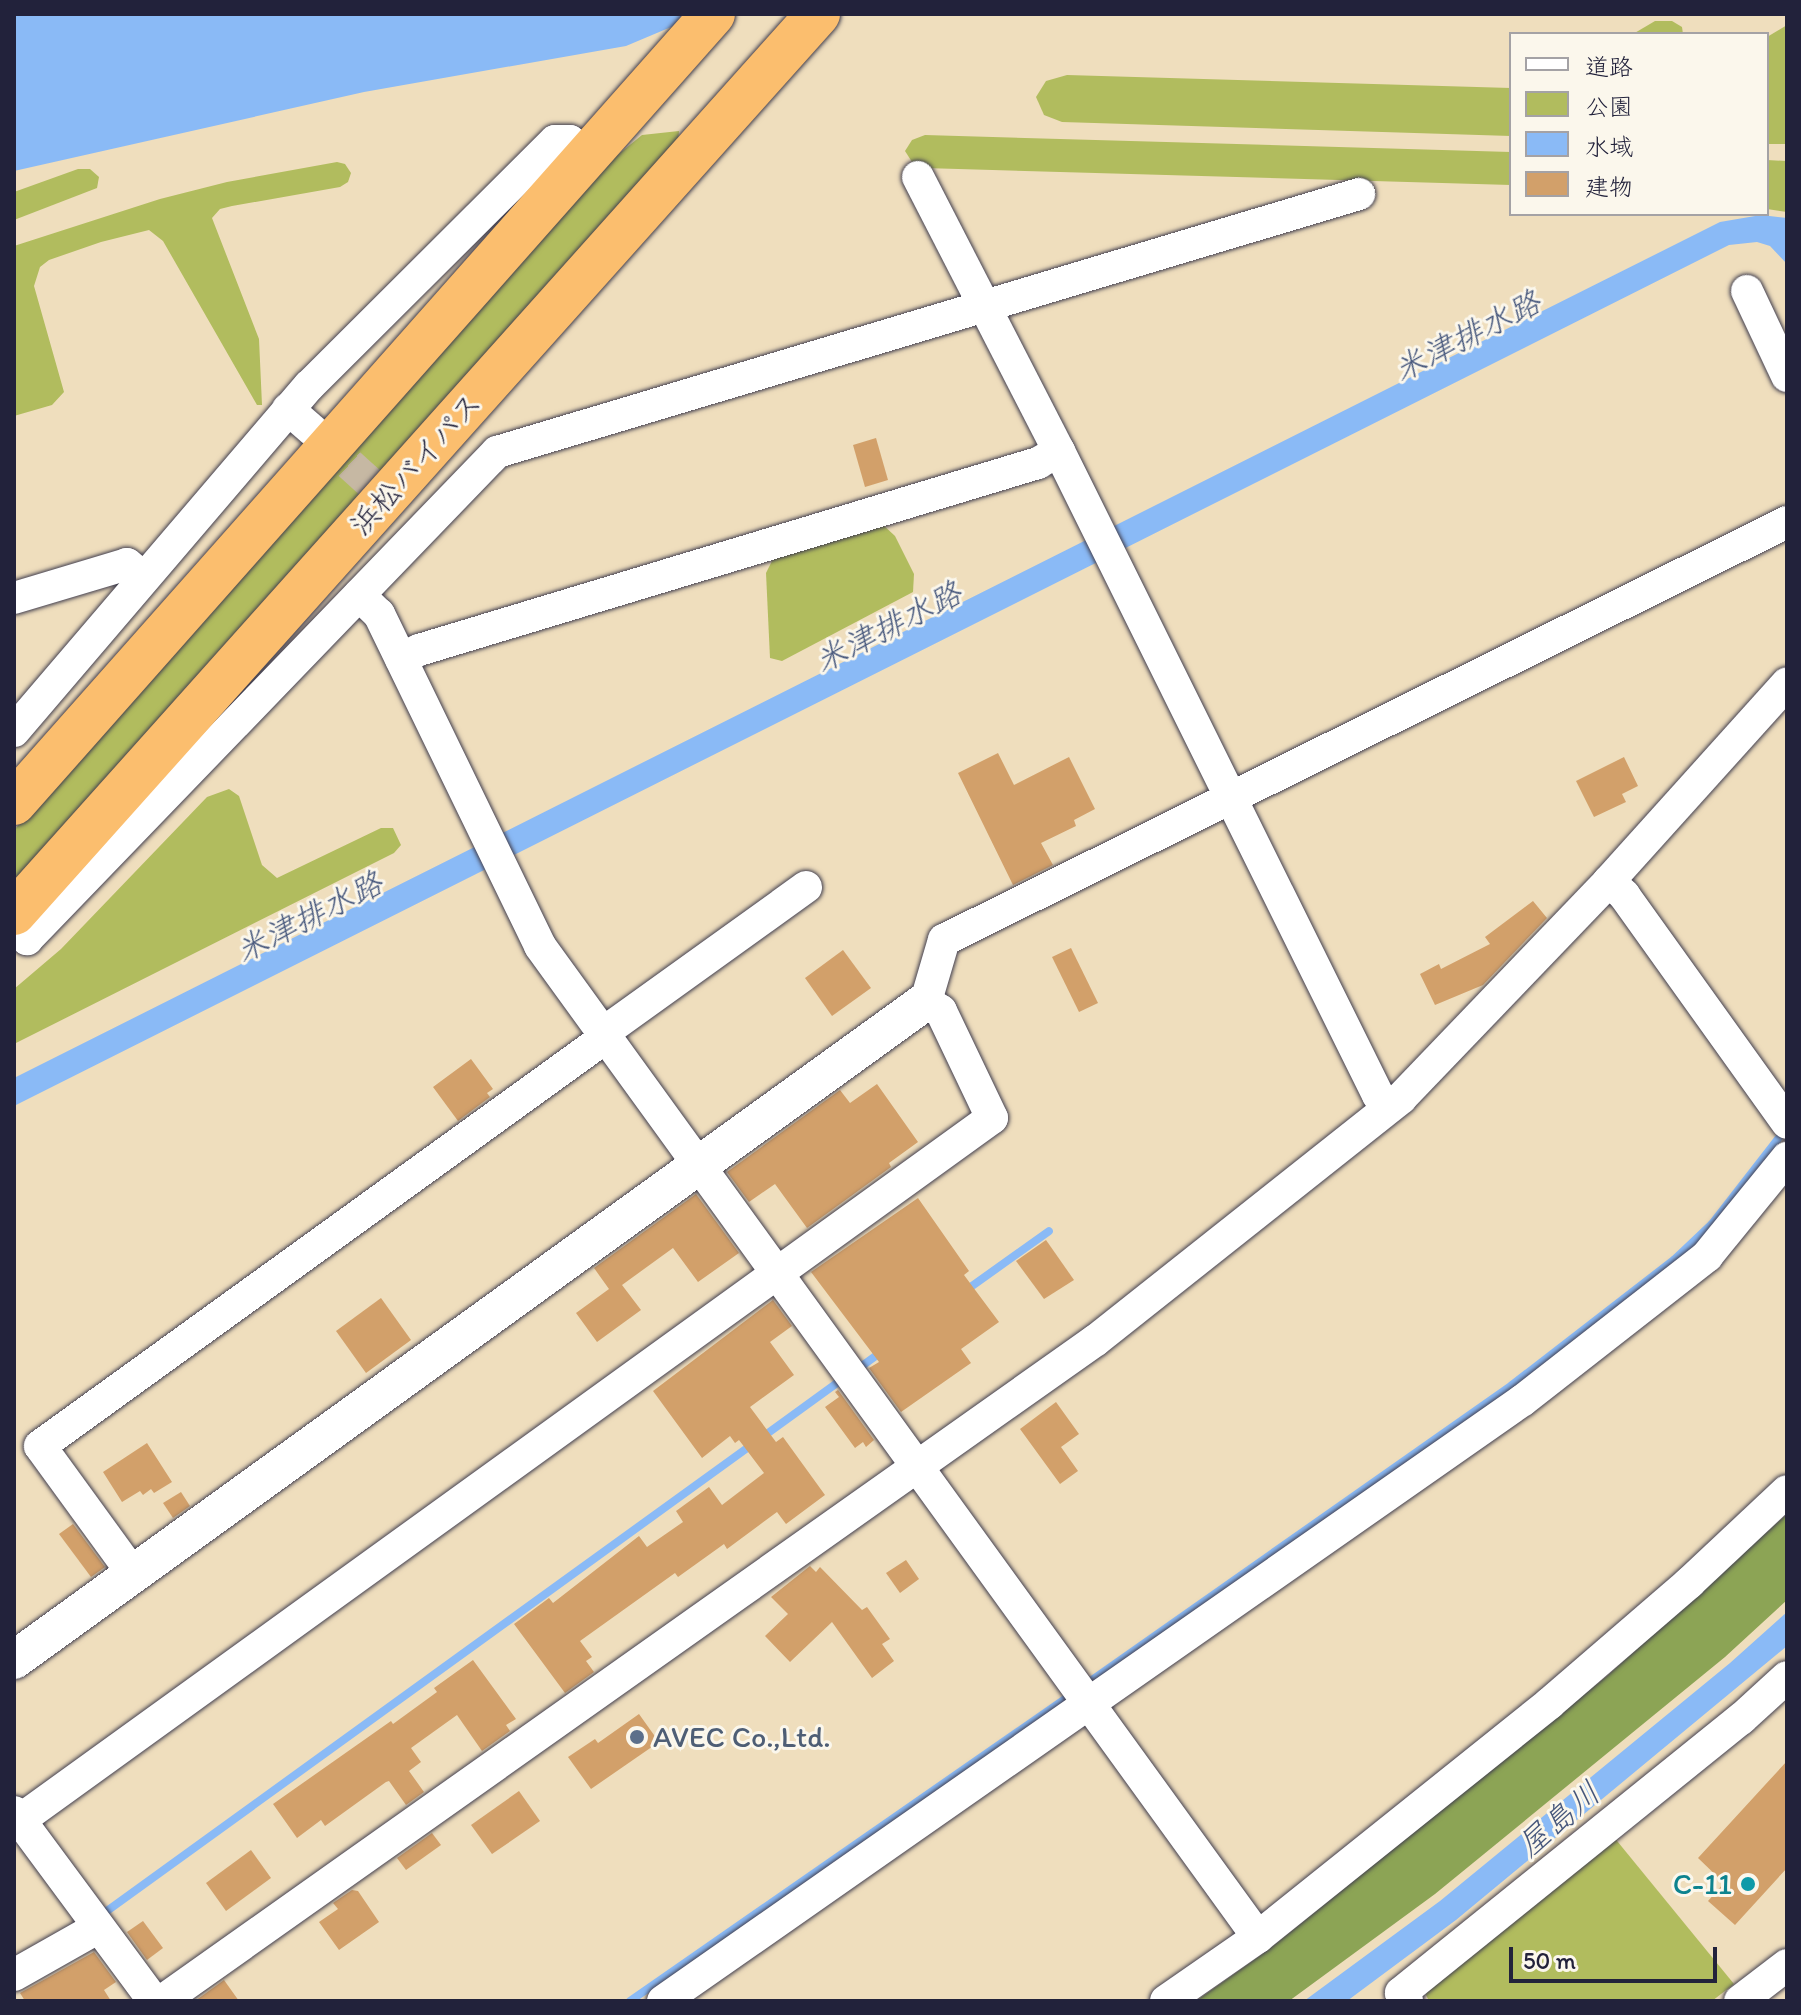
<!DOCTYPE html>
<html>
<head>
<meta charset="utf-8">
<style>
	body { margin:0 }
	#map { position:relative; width:1801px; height:2015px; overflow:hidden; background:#efdebd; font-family:Itim,"Klee One",sans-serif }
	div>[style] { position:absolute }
	.green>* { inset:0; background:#b1bc5e }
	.forest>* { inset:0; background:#8ca455 }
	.water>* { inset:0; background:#8abaf6 }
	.stream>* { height:8px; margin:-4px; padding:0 4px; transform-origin:4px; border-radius:4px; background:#8abaf6 }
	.building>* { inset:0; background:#d2a06a }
	.minor-tunnel>* { height:32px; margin-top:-16px; transform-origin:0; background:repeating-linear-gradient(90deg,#c6b8a3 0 32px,transparent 0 48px) }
	.roads { filter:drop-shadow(0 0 2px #413e4e) drop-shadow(0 0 2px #413e4e) }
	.minor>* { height:32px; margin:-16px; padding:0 16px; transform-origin:16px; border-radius:16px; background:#fff }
	.tertiary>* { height:38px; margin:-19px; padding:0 19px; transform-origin:19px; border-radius:19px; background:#fff }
	.trunk>* { height:44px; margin:-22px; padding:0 22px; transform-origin:22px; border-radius:22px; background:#fbbe6e }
	.dots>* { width:22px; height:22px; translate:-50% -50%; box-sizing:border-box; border:4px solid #fbf7ec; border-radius:50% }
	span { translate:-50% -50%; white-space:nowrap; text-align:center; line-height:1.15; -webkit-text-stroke:6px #fbf7ec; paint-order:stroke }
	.street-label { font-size:30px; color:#22223b }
	.service-label { font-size:30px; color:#4e5e75 }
	.left { translate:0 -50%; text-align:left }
	.culture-label { font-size:30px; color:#0d838f }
	.right { translate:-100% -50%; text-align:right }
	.water-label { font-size:32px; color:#46577c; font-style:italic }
	.frame { position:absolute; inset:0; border:16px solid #22223b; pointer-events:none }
	.legend { position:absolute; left:1509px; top:32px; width:260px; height:184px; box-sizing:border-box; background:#fbf7ec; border:2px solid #a4a2a5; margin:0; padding:10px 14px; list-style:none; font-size:24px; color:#22223b }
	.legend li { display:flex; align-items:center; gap:16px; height:40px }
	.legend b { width:40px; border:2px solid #a4a2a5 }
	.scale { position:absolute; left:1509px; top:1947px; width:208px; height:36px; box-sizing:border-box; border:4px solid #22223b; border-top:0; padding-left:10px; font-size:24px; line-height:28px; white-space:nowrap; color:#22223b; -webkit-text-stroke:6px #fbf7ec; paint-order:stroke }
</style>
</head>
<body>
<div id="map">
	<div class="green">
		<i style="clip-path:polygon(1655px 21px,1672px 21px,1682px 27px,1683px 34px,1633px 34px)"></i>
		<i style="clip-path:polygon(1787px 25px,1787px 144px,1767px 144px,1767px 37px)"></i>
		<i style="clip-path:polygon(1067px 75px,1511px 88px,1511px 136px,1062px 122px,1044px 115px,1036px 97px,1046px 81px)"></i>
		<i style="clip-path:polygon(679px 131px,678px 142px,14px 885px,14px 830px,144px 682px,609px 162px,642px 135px)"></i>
		<i style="clip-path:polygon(925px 135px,1511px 152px,1511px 185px,924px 168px,912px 162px,905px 151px,912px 140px)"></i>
		<i style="clip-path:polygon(1767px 160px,1787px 161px,1787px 212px,1767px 209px)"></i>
		<i style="clip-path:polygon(337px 162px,345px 164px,351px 173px,348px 182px,340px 187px,232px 206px,220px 209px,212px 218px,259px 339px,262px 405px,257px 405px,163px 241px,149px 230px,101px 242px,49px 260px,40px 267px,34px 286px,64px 392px,52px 405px,14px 416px,14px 246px,160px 199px,227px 182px)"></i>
		<i style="clip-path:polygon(78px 169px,90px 169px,99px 177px,97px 188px,14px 220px,14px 192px)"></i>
		<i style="clip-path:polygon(881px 523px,895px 536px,914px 574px,913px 592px,782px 661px,770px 658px,766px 573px,775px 555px)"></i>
		<i style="clip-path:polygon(229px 789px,239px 796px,262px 865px,277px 878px,381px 828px,393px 828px,401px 845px,394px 853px,14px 1044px,14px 989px,61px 949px,207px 797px)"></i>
		<i style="clip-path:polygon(1613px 1836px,1734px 1984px,1712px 2001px,1429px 2001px,1426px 1995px,1427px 1987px)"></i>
	</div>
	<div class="forest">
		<i style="clip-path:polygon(1787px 1514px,1787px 1600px,1725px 1657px,1435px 1894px,1289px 2001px,1196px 2001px,1268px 1950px,1607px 1676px)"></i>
	</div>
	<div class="water">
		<i style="clip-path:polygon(14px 14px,702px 14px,626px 46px,364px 92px,14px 171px)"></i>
		<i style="clip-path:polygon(1761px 215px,1787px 218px,1787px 264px,1770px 246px,1757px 242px,1729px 245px,14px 1106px,14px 1078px,1720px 222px)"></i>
		<i style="clip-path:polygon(1787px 1612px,1787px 1646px,1456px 1920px,1347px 2001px,1304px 2001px,1440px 1901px,1730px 1663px)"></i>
	</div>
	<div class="stream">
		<i style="left:965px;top:1291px;width:103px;rotate:-35.5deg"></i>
		<i style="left:855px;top:1371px;width:34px;rotate:-36deg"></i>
		<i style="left:1092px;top:1680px;width:513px;rotate:-35.08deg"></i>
		<i style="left:1512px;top:1385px;width:205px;rotate:-37.7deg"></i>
		<i style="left:1674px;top:1260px;width:52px;rotate:-43.5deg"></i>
		<i style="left:1712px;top:1224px;width:108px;rotate:-52.2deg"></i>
		<i style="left:100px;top:1916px;width:918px;rotate:-35.87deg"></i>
		<i style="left:630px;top:2001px;width:530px;rotate:-34.77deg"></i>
	</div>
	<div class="building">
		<i style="clip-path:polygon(876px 438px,888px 480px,865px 487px,853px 445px)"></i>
		<i style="clip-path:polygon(998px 753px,1014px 785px,1069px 757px,1095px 809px,1074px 820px,1076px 826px,1041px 843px,1053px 865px,1013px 885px,958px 773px)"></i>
		<i style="clip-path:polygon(1624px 757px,1638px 786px,1622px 794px,1626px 802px,1594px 817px,1576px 781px)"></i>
		<i style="clip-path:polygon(1533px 901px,1547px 918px,1483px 985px,1435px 1005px,1420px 974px,1439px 964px,1441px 969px,1490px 944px,1485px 937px)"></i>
		<i style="clip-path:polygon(1071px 948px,1098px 1003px,1079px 1012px,1052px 957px)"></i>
		<i style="clip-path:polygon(843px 950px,871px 988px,832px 1016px,805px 978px)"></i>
		<i style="clip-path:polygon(471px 1059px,493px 1089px,487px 1093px,490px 1097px,458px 1121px,433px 1087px)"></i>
		<i style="clip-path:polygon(877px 1084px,918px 1142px,889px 1163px,891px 1167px,807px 1228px,775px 1184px,749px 1202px,727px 1172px,840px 1090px,850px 1103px)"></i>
		<i style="clip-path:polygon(696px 1194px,739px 1253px,698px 1282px,673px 1248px,622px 1285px,641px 1310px,597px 1342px,576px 1313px,609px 1289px,594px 1268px)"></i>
		<i style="clip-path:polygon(918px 1198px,969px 1271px,964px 1275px,999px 1322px,961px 1349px,971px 1363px,901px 1412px,869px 1368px,879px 1362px,811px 1272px)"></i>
		<i style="clip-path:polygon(1046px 1240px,1074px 1280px,1044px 1299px,1016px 1261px)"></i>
		<i style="clip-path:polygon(381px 1298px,411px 1340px,366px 1373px,336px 1331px)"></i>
		<i style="clip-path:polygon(773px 1300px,792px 1326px,770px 1342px,794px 1375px,750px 1407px,776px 1442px,783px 1437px,825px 1495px,786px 1524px,777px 1512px,727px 1549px,724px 1544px,678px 1577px,675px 1573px,580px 1641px,592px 1657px,586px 1661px,594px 1672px,565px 1693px,514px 1624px,549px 1598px,553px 1603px,639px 1536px,647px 1547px,683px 1522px,676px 1511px,709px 1487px,722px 1505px,764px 1473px,739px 1440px,735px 1443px,730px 1436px,702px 1458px,653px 1391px)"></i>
		<i style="clip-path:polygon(838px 1390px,874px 1440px,866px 1447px,863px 1442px,855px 1448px,825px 1407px,839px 1397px,835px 1392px)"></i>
		<i style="clip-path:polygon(1056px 1402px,1079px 1434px,1061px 1447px,1078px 1471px,1060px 1484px,1020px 1429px)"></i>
		<i style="clip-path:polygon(147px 1443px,172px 1482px,154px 1493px,151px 1489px,143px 1495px,140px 1491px,122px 1502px,103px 1472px)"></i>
		<i style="clip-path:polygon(181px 1492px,190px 1506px,173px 1518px,163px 1503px)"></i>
		<i style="clip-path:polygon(73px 1524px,105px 1567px,91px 1577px,59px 1534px)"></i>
		<i style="clip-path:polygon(906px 1560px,919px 1579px,900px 1593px,886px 1573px)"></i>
		<i style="clip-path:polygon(810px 1566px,816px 1572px,820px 1567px,862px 1610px,867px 1607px,890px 1639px,882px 1644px,894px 1661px,872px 1678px,832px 1622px,790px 1662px,765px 1636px,788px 1614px,771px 1597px)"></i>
		<i style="clip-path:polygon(473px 1660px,516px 1719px,506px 1725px,510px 1731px,482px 1751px,457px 1715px,411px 1748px,421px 1762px,409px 1771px,424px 1792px,406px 1805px,389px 1781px,386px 1782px,325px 1826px,321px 1820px,297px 1838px,273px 1804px,391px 1721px,393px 1724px,437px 1692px,434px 1688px)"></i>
		<i style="clip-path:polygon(639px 1714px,659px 1742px,591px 1789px,568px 1757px,595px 1739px,598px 1743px)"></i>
		<i style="clip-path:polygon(1787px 1761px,1787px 1868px,1735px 1925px,1708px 1901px,1724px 1883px,1698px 1858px)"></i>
		<i style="clip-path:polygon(519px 1791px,540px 1821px,492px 1854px,471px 1825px)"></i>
		<i style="clip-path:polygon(432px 1833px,441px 1845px,406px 1870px,397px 1858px)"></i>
		<i style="clip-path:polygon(251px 1850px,271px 1878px,226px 1911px,206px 1883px)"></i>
		<i style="clip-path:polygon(352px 1890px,358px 1891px,379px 1922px,339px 1950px,319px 1922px,338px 1909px,333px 1903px)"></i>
		<i style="clip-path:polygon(143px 1921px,163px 1948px,147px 1960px,127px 1932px)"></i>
		<i style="clip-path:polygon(94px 1952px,116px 1982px,104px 1990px,111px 2001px,25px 2001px,20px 1993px)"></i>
		<i style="clip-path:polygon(224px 1980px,239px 2001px,195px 2001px)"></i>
	</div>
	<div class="minor-tunnel">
		<i style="left:314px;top:432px;width:116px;rotate:42.2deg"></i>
	</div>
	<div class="roads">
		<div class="minor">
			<i style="left:918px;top:177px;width:308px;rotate:62.8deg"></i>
			<i style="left:1059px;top:451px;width:719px;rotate:63.65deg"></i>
			<i style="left:1378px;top:1095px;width:16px;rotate:52deg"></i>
			<i style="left:1747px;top:291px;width:94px;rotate:64.8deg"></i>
			<i style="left:288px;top:409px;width:32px;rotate:41deg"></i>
			<i style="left:359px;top:595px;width:28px;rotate:44deg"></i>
			<i style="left:379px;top:614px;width:369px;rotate:64.1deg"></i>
			<i style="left:540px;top:946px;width:1224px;rotate:54.08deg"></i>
			<i style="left:14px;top:598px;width:118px;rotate:-16.7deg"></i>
			<i style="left:127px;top:564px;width:22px;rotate:39deg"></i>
			<i style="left:401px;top:659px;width:20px;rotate:-27deg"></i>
			<i style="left:419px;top:650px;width:647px;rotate:-16.81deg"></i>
			<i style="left:1038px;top:463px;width:24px;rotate:-30deg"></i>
			<i style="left:14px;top:731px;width:454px;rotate:-49.5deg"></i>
			<i style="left:309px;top:386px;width:347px;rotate:-44.9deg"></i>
			<i style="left:555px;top:141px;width:15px"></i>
			<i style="left:570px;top:141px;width:23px;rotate:41deg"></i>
			<i style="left:1609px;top:881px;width:21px;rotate:43deg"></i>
			<i style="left:1624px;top:895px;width:280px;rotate:54.4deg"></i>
			<i style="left:14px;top:927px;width:18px;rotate:43deg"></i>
			<i style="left:27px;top:939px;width:677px;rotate:-46.02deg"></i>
			<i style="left:497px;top:452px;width:900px;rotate:-16.66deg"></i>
			<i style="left:603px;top:1033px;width:250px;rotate:-35.7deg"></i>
			<i style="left:133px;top:1574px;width:158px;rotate:-126deg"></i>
			<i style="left:40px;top:1446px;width:698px;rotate:-35.85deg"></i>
			<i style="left:14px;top:1812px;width:235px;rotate:53.5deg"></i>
			<i style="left:20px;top:1820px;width:1199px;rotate:-35.84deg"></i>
			<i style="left:992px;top:1118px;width:119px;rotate:-115.5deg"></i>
			<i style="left:941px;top:1011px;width:18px;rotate:-146deg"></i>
			<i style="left:926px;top:1001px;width:64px;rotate:-73.6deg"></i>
			<i style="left:944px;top:940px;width:941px;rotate:-26.37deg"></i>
			<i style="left:14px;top:1975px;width:95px;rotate:-29.5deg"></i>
			<i style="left:162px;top:2001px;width:1144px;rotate:-35.29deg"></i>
			<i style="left:1096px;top:1340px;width:389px;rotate:-38.4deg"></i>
			<i style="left:1401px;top:1098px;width:301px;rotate:-46.2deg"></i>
			<i style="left:1609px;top:881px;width:266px;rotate:-48deg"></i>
			<i style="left:663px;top:2001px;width:1049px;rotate:-34.95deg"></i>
			<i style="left:1523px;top:1400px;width:234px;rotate:-38deg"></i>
			<i style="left:1707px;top:1256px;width:127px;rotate:-50.8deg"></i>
			<i style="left:1166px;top:2001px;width:112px;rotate:-34.8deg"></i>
			<i style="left:1258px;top:1937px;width:374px;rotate:-38.7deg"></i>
			<i style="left:1550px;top:1703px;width:184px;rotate:-40.8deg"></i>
			<i style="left:1689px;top:1583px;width:134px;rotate:-43.2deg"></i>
			<i style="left:1407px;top:2001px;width:10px;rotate:-127deg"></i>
			<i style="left:1401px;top:1993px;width:437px;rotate:-38.9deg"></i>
			<i style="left:1741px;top:1719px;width:62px;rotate:-42.4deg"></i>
			<i style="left:1740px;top:2001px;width:59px;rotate:-37.5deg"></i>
		</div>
		<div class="tertiary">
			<i style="left:14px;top:1660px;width:1125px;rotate:-35.85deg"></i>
		</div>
		<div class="trunk">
			<i style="left:14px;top:803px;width:1054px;rotate:-48.46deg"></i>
			<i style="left:14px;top:913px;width:1206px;rotate:-48.19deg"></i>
		</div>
	</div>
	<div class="dots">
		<i style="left:637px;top:1737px;background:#5c6f8a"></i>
		<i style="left:1748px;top:1884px;background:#0f9aa8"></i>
	</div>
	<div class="street-label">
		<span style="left:416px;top:464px;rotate:-48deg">浜松バイパス</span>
	</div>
	<div class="service-label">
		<span class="left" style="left:653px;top:1737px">AVEC Co.,Ltd.</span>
	</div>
	<div class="culture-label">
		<span class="right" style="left:1732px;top:1884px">C-11</span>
	</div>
	<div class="water-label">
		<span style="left:1467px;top:336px;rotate:-27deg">米津排水路</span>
		<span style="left:888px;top:627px;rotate:-27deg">米津排水路</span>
		<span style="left:309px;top:917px;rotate:-27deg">米津排水路</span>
		<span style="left:1559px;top:1819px;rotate:-40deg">屋島川</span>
	</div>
	<div class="frame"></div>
	<ul class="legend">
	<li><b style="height:10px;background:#fff"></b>道路</li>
	<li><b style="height:22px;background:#b1bc5e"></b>公園</li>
	<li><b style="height:22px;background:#8abaf6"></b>水域</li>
	<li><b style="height:22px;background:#d2a06a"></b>建物</li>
	</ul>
	<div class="scale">50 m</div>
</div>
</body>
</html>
